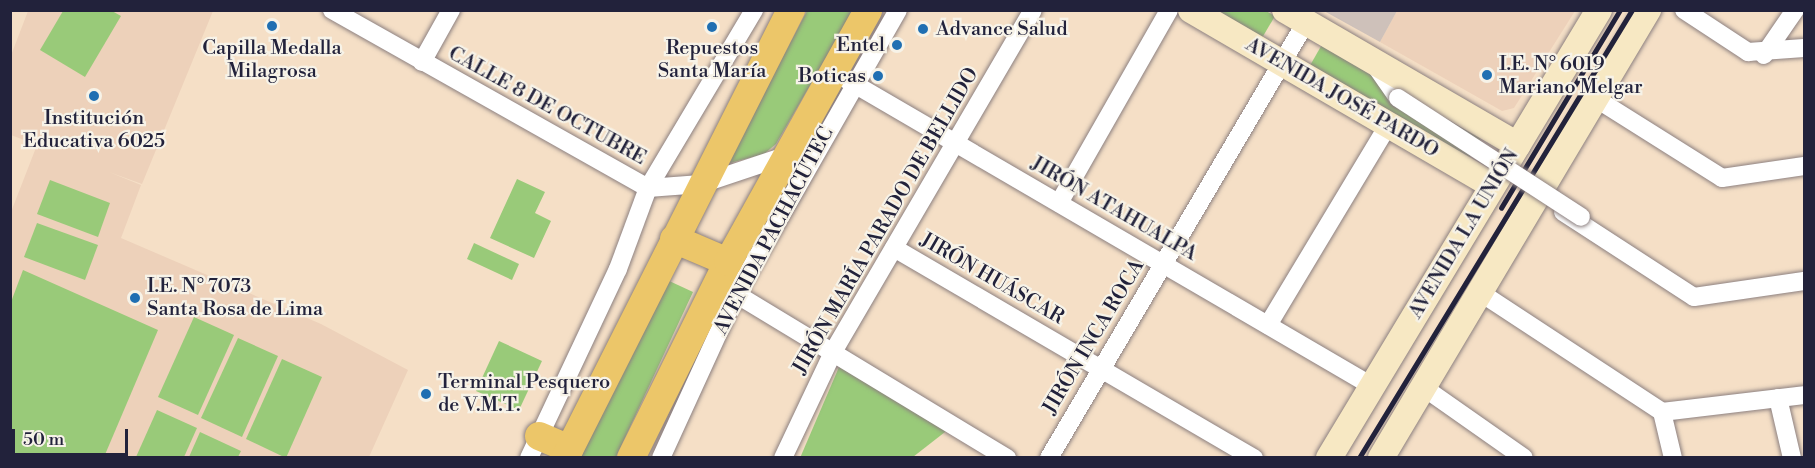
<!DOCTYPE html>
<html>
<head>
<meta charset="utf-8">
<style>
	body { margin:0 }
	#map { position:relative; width:1815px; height:468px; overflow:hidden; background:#f5dfc6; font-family:"Libre Bodoni",serif }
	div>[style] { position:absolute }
	.built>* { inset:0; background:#edd1ba }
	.industrial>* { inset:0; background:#cec1ba }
	.green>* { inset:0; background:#99ca79 }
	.roads { filter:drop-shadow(0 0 2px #8c8080) drop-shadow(0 0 2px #8c8080) }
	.street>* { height:18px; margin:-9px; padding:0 9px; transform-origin:9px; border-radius:9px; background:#fff }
	.secondary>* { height:26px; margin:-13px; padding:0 13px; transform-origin:13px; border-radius:13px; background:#f7e8c3 }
	.primary>* { height:28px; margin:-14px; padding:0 14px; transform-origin:14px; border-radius:14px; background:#ecc669 }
	.rail>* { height:4.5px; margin:-2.25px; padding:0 2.25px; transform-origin:2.25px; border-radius:2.25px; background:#22223b }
	.bridges { filter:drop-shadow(0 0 2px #8c8080) drop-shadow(0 0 2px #8c8080) }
	.street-bridge>* { height:18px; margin:-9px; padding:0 9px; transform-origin:9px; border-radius:9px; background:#fff }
	.dots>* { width:16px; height:16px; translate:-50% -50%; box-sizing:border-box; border:3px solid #f7f3e8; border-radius:50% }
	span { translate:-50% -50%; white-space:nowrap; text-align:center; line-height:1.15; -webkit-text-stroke:4.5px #f7f3e8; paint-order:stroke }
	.poi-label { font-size:20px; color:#22223b }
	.left { translate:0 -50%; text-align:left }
	.right { translate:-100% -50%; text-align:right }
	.street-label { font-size:20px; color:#22223b }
	.frame { position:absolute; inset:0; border:12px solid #22223b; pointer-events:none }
	.scale { position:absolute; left:12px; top:429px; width:116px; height:27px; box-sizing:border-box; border:3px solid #22223b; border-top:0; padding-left:8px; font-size:18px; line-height:21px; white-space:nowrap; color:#22223b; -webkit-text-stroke:4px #f7f3e8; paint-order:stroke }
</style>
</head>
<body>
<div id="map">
	<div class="built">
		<i style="clip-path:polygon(28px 11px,213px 11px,142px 184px,109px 172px,141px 185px,121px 238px,321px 324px,408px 370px,369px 457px,11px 457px,11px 212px,37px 145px,11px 135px,10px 58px)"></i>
		<i style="clip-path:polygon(1397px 11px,1575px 10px,1575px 11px,1514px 108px,1502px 111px,1380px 42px)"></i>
	</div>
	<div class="industrial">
		<i style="clip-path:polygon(1324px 11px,1397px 11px,1380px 42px)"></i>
	</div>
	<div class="green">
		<i style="clip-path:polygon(63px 11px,112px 11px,121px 16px,85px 77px,40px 50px)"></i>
		<i style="clip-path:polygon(807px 11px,853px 11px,776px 144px,764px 154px,726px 164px)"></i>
		<i style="clip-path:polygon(1205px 11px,1266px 11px,1275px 16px,1259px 43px)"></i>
		<i style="clip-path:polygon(1324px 41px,1485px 131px,1467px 161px,1308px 69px)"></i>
		<i style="clip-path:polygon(517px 179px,545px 192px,535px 213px,551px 221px,534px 258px,490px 238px)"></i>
		<i style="clip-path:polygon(50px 180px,110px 203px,98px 237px,37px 214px)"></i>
		<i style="clip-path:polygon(37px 223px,98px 245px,85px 280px,24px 257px)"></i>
		<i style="clip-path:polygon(474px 243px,519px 264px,512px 280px,467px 259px)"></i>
		<i style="clip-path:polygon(23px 270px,158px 330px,104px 457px,11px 457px,11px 302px)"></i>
		<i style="clip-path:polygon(665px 279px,693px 292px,616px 457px,579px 458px)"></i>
		<i style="clip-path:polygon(194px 317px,234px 335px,198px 415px,158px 397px)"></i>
		<i style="clip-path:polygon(238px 338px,278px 356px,242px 437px,201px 418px)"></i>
		<i style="clip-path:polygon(499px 341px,542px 361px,519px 410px,476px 391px)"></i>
		<i style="clip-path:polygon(282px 359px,322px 377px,286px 458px,246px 439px)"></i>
		<i style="clip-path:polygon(839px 367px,946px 430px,945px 432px,913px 457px,800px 458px)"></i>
		<i style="clip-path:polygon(157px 410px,197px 428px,184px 457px,136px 457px)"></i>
		<i style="clip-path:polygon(200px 432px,241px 451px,238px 457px,189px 457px)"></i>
	</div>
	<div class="roads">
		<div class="street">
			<i style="left:332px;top:10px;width:363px;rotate:29.4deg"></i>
			<i style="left:648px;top:188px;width:53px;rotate:-4.3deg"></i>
			<i style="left:701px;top:184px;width:89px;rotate:-18.4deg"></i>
			<i style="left:1684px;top:10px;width:77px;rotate:33.3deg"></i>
			<i style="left:1748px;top:52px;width:56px;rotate:-4.1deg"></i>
			<i style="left:1764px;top:55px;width:55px;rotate:-55.4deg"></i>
			<i style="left:422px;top:62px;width:60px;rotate:-60.9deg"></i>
			<i style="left:1375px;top:65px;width:40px;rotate:55.1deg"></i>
			<i style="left:832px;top:71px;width:625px;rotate:30.26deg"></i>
			<i style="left:1595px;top:98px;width:150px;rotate:32.2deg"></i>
			<i style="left:1722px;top:178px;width:83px;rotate:-8.3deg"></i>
			<i style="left:1059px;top:203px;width:222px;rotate:-60.3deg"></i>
			<i style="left:1563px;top:212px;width:156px;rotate:33deg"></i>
			<i style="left:1694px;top:297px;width:111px;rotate:-8.3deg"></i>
			<i style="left:894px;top:248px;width:417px;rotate:30.3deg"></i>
			<i style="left:1478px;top:291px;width:220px;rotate:33.3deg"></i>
			<i style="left:1662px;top:412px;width:47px;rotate:76.6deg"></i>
			<i style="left:736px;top:294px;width:317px;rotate:31.2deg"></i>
			<i style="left:1268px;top:325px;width:233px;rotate:-59deg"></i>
			<i style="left:1423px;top:387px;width:123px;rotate:35.1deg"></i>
			<i style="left:1778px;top:398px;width:62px;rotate:76.9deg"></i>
			<i style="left:1662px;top:412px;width:143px;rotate:-6.8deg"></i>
			<i style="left:529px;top:458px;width:209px;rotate:-64.8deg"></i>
			<i style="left:618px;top:269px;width:86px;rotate:-69.7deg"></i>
			<i style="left:648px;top:188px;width:207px;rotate:-59.2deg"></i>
			<i style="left:661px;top:458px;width:180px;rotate:-65.4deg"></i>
			<i style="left:736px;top:294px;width:327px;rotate:-60.3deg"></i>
			<i style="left:783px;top:458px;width:117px;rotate:-64.7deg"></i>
			<i style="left:833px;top:352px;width:396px;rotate:-59.7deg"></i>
			<i style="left:1049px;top:458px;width:506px;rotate:-59.48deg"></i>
		</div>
		<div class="secondary">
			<i style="left:1191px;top:10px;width:348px;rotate:30.2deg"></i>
			<i style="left:1285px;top:10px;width:269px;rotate:30.1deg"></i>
			<i style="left:1329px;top:458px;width:523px;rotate:-58.92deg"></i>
			<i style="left:1381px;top:458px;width:522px;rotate:-59.21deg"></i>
		</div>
		<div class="primary">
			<i style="left:674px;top:239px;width:59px;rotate:23.1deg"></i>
			<i style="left:539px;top:436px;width:33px;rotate:23deg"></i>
			<i style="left:565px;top:458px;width:502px;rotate:-63.23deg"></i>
			<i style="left:631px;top:458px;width:219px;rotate:-63.7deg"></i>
			<i style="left:728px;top:262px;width:288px;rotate:-60.9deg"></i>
		</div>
	</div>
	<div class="rail">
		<i style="left:1501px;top:208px;width:231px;rotate:-59deg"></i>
		<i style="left:1359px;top:458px;width:525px;rotate:-58.64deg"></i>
	</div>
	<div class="bridges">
		<div class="street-bridge">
			<i style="left:1398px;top:98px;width:218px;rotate:33deg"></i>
		</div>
	</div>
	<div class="dots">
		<i style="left:272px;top:26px;background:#1f6fb2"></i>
		<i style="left:712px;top:27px;background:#1f6fb2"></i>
		<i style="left:923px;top:29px;background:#1f6fb2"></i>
		<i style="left:897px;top:45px;background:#1f6fb2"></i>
		<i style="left:1487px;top:75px;background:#1f6fb2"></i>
		<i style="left:878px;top:76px;background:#1f6fb2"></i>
		<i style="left:94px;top:96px;background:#1f6fb2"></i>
		<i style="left:135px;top:298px;background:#1f6fb2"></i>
		<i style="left:426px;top:394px;background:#1f6fb2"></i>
	</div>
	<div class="poi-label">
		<span class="left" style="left:936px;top:29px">Advance Salud</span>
		<span class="right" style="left:885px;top:45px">Entel</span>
		<span style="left:272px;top:60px">Capilla Medalla<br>Milagrosa</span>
		<span style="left:712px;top:60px">Repuestos<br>Santa María</span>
		<span class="left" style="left:1499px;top:76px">I.E. N° 6019<br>Mariano Melgar</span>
		<span class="right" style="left:866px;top:76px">Boticas</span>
		<span style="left:94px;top:130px">Institución<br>Educativa 6025</span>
		<span class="left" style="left:147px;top:298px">I.E. N° 7073<br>Santa Rosa de Lima</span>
		<span class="left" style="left:438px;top:394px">Terminal Pesquero<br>de V.M.T.</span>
	</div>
	<div class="street-label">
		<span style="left:1342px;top:98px;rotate:30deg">AVENIDA JOSÉ PARDO</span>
		<span style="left:547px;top:106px;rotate:29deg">CALLE 8 DE OCTUBRE</span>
		<span style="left:1114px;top:209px;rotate:30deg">JIRÓN ATAHUALPA</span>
		<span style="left:886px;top:221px;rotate:-60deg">JIRÓN MARÍA PARADO DE BELLIDO</span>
		<span style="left:774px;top:231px;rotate:-62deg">AVENIDA PACHACÚTEC</span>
		<span style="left:1464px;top:234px;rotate:-59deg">AVENIDA LA UNIÓN</span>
		<span style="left:992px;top:279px;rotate:30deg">JIRÓN HUÁSCAR</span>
		<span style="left:1094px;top:337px;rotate:-59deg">JIRÓN INCA ROCA</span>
	</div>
	<div class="frame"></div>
	<div class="scale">50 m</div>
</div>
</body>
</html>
